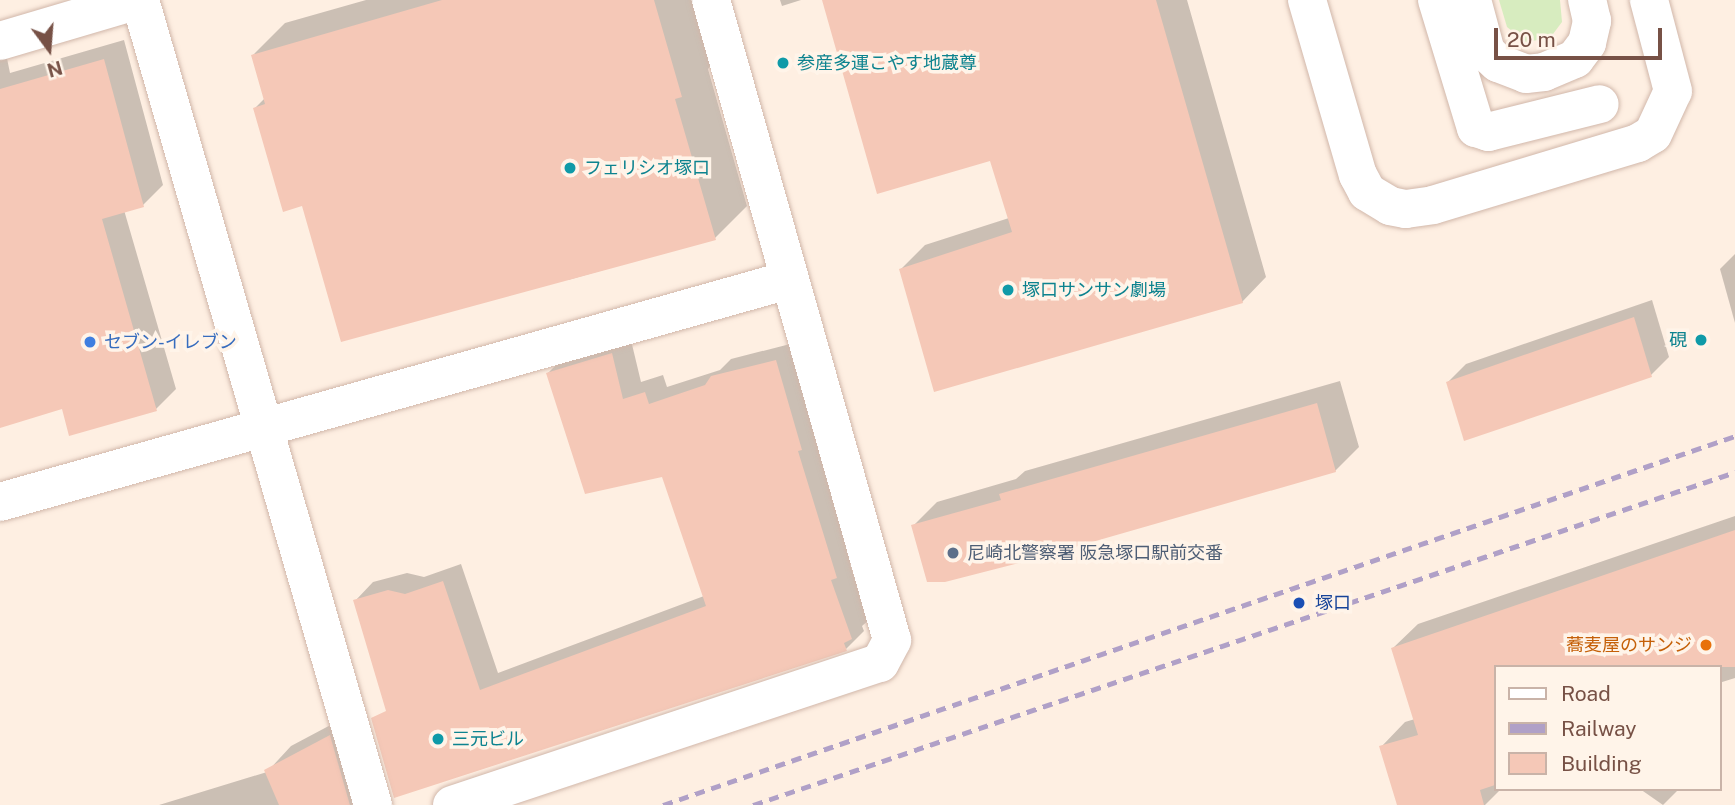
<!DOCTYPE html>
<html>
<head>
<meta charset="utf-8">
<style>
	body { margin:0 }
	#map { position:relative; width:1735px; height:805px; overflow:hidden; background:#feefe2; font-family:"Public Sans","Noto Sans JP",sans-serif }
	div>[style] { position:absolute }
	.green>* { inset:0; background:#d7ecbf }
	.shadow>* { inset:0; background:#0003 }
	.building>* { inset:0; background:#f5c8b7 }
	.roads { filter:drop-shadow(0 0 2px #d1b7aa) drop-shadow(0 0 2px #d1b7aa) }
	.minor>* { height:38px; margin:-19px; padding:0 19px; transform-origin:19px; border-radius:19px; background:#fff }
	.rail>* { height:5px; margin-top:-2.5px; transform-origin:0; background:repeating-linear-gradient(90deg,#b0a0c7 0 10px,transparent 0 17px) }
	.dots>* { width:19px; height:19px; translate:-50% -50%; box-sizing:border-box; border:4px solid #fff4e9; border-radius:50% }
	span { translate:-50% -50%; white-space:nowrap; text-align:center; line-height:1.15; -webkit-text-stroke:7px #fff4e9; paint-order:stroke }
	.culture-label { font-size:18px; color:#0d838f }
	.left { translate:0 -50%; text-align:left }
	.right { translate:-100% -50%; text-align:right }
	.shop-label { font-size:18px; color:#366cbe }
	.service-label { font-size:18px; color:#4e5e75 }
	.transit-label { font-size:18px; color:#164399 }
	.food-label { font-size:18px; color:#c56008 }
	.legend { position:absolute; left:1494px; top:665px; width:228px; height:126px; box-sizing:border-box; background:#fff4e9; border:2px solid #c9b3a8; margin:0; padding:9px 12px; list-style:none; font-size:21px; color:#775146 }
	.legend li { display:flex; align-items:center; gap:14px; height:35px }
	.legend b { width:35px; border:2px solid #c9b3a8 }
	.north { position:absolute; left:14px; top:14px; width:70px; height:70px; -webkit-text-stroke:5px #fff4e9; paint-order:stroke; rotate:164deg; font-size:19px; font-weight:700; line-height:28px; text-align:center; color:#775146 }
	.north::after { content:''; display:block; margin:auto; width:24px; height:32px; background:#775146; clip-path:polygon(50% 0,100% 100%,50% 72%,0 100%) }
	.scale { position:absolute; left:1494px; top:28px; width:168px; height:32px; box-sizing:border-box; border:4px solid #775146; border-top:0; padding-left:9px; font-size:21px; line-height:24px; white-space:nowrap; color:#775146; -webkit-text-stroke:5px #fff4e9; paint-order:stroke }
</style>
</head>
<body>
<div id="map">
	<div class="green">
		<i style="clip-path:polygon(1499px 0,1560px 0,1562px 22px,1550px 38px,1526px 42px,1507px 27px)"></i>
	</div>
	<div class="shadow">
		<i style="clip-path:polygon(366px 0,695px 0,713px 63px,708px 69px,747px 206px,715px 238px,568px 280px,567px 276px,303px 204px,255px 108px,265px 98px,253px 55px,285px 23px)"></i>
		<i style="clip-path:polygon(780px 0,801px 0,782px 6px)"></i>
		<i style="clip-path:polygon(824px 0,1187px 0,1266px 277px,1242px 302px,901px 269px,925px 245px,1009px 218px,991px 159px)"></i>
		<i style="clip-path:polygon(0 24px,10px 73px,124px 40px,163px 185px,143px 205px,124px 210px,176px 389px,156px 409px,63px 407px,0 427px)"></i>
		<i style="clip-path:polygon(1735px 254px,1735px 323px,1720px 269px)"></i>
		<i style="clip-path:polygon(1652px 300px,1669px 357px,1651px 375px,1448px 382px,1466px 364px)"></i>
		<i style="clip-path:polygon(630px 336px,641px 382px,663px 375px,667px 387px,720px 370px,731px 359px,794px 343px,855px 559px,850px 564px,869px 620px,862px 626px,864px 631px,846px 649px,387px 710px,355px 601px,373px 582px,407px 573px,424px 577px,461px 564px,498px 673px,704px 596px,664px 475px,548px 373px,566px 355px)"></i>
		<i style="clip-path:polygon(1340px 381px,1359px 447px,1335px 471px,913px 526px,937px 502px,1016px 479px,1025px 471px)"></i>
		<i style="clip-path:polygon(1735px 516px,1735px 678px,1719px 683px,1719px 667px,1495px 667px,1495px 789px,1501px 789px,1485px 805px,1399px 805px,1381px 747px,1405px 722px,1415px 719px,1393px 648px,1418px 624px)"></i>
		<i style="clip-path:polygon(355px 712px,358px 799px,352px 805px,159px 805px,267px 772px,291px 746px)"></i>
		<i style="clip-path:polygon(1640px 789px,1679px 789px,1663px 805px)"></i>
	</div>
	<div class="building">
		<i style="clip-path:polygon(442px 0,654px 0,682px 97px,675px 99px,716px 240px,341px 342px,302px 206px,283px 212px,253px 108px,265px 104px,251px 55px)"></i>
		<i style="clip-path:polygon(822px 0,1156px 0,1243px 303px,934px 392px,899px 269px,1012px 232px,990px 161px,877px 194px)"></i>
		<i style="clip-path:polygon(104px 59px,144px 207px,102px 219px,157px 411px,69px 436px,62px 409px,0 428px,0 89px)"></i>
		<i style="clip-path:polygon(1634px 317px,1652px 377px,1464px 441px,1446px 382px)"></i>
		<i style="clip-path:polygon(612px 353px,623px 399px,645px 392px,649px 404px,705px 385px,711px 376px,776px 360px,802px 450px,798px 451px,837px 578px,831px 580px,852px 639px,844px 643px,847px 651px,394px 798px,371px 718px,386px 711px,353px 600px,388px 590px,405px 594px,443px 581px,480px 690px,706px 606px,662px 477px,585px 494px,546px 373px)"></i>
		<i style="clip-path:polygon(1317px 403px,1336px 472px,1019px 563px,945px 582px,927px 582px,911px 525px,1001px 500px,999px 494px)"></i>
		<i style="clip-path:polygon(1735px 530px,1735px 667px,1495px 667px,1495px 785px,1480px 790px,1484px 805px,1397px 805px,1379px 746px,1418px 735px,1391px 648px)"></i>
		<i style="clip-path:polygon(330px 735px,350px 805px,279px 805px,264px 770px)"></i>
	</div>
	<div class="roads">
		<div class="minor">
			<i style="left:140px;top:0;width:838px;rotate:73.86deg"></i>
			<i style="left:1307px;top:0;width:182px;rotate:73.8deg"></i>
			<i style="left:1358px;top:175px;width:19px;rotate:62deg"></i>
			<i style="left:1367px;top:192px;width:27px;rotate:31deg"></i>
			<i style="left:1390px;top:206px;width:16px;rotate:11deg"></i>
			<i style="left:1406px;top:209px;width:27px;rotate:-8deg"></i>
			<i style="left:1433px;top:205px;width:214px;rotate:-16.8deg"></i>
			<i style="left:1638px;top:143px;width:17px;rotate:-31deg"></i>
			<i style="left:1653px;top:134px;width:47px;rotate:-65.1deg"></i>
			<i style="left:1673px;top:91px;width:94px;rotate:-104.8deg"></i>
			<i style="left:1437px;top:0;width:134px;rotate:73.1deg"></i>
			<i style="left:1476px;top:128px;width:13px;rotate:18deg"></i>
			<i style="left:1488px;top:132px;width:115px;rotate:-14deg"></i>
			<i style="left:1472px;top:0;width:54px;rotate:74.9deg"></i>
			<i style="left:1486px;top:52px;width:16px;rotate:43deg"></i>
			<i style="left:1498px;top:63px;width:30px;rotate:21deg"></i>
			<i style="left:1526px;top:74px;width:18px;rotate:-6deg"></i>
			<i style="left:1544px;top:72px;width:34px;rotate:-23deg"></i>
			<i style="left:1575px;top:59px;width:20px;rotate:-53deg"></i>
			<i style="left:1587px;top:43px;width:23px;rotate:-77deg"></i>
			<i style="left:1592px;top:21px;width:22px;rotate:-103deg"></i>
			<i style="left:0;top:41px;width:144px;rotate:-16.5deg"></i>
			<i style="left:0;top:502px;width:819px;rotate:-15.73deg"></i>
			<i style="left:452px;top:805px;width:451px;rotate:-18.4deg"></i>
			<i style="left:880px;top:663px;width:26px;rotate:-62deg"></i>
			<i style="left:892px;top:640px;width:665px;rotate:-105.79deg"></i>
		</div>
	</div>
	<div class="rail">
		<i style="left:663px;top:805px;width:1134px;rotate:-18.99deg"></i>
		<i style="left:753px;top:805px;width:1037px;rotate:-18.73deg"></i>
	</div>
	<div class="dots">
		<i style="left:783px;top:63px;background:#0f9aa8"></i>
		<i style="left:570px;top:168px;background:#0f9aa8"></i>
		<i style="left:1008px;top:290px;background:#0f9aa8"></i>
		<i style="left:1701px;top:340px;background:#0f9aa8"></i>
		<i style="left:90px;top:342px;background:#3f7fe0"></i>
		<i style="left:953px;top:553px;background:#5c6f8a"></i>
		<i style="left:1299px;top:603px;background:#1a4fb4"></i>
		<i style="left:1706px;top:645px;background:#e8710a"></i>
		<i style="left:438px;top:739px;background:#0f9aa8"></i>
	</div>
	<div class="culture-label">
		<span class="left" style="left:797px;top:63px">参産多運こやす地蔵尊</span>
		<span class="left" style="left:584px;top:168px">フェリシオ塚口</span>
		<span class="left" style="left:1022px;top:290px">塚口サンサン劇場</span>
		<span class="right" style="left:1687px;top:340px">硯</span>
		<span class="left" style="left:452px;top:739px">三元ビル</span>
	</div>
	<div class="shop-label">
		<span class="left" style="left:104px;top:342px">セブン-イレブン</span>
	</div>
	<div class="service-label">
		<span class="left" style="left:967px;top:553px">尼崎北警察署 阪急塚口駅前交番</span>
	</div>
	<div class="transit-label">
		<span class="left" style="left:1315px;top:603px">塚口</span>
	</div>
	<div class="food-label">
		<span class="right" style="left:1692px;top:645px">蕎麦屋のサンジ</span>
	</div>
	<ul class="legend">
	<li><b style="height:9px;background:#fff"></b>Road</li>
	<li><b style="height:9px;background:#b0a0c7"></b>Railway</li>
	<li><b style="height:19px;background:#f5c8b7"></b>Building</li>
	</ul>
	<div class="north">N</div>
	<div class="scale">20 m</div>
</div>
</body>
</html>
